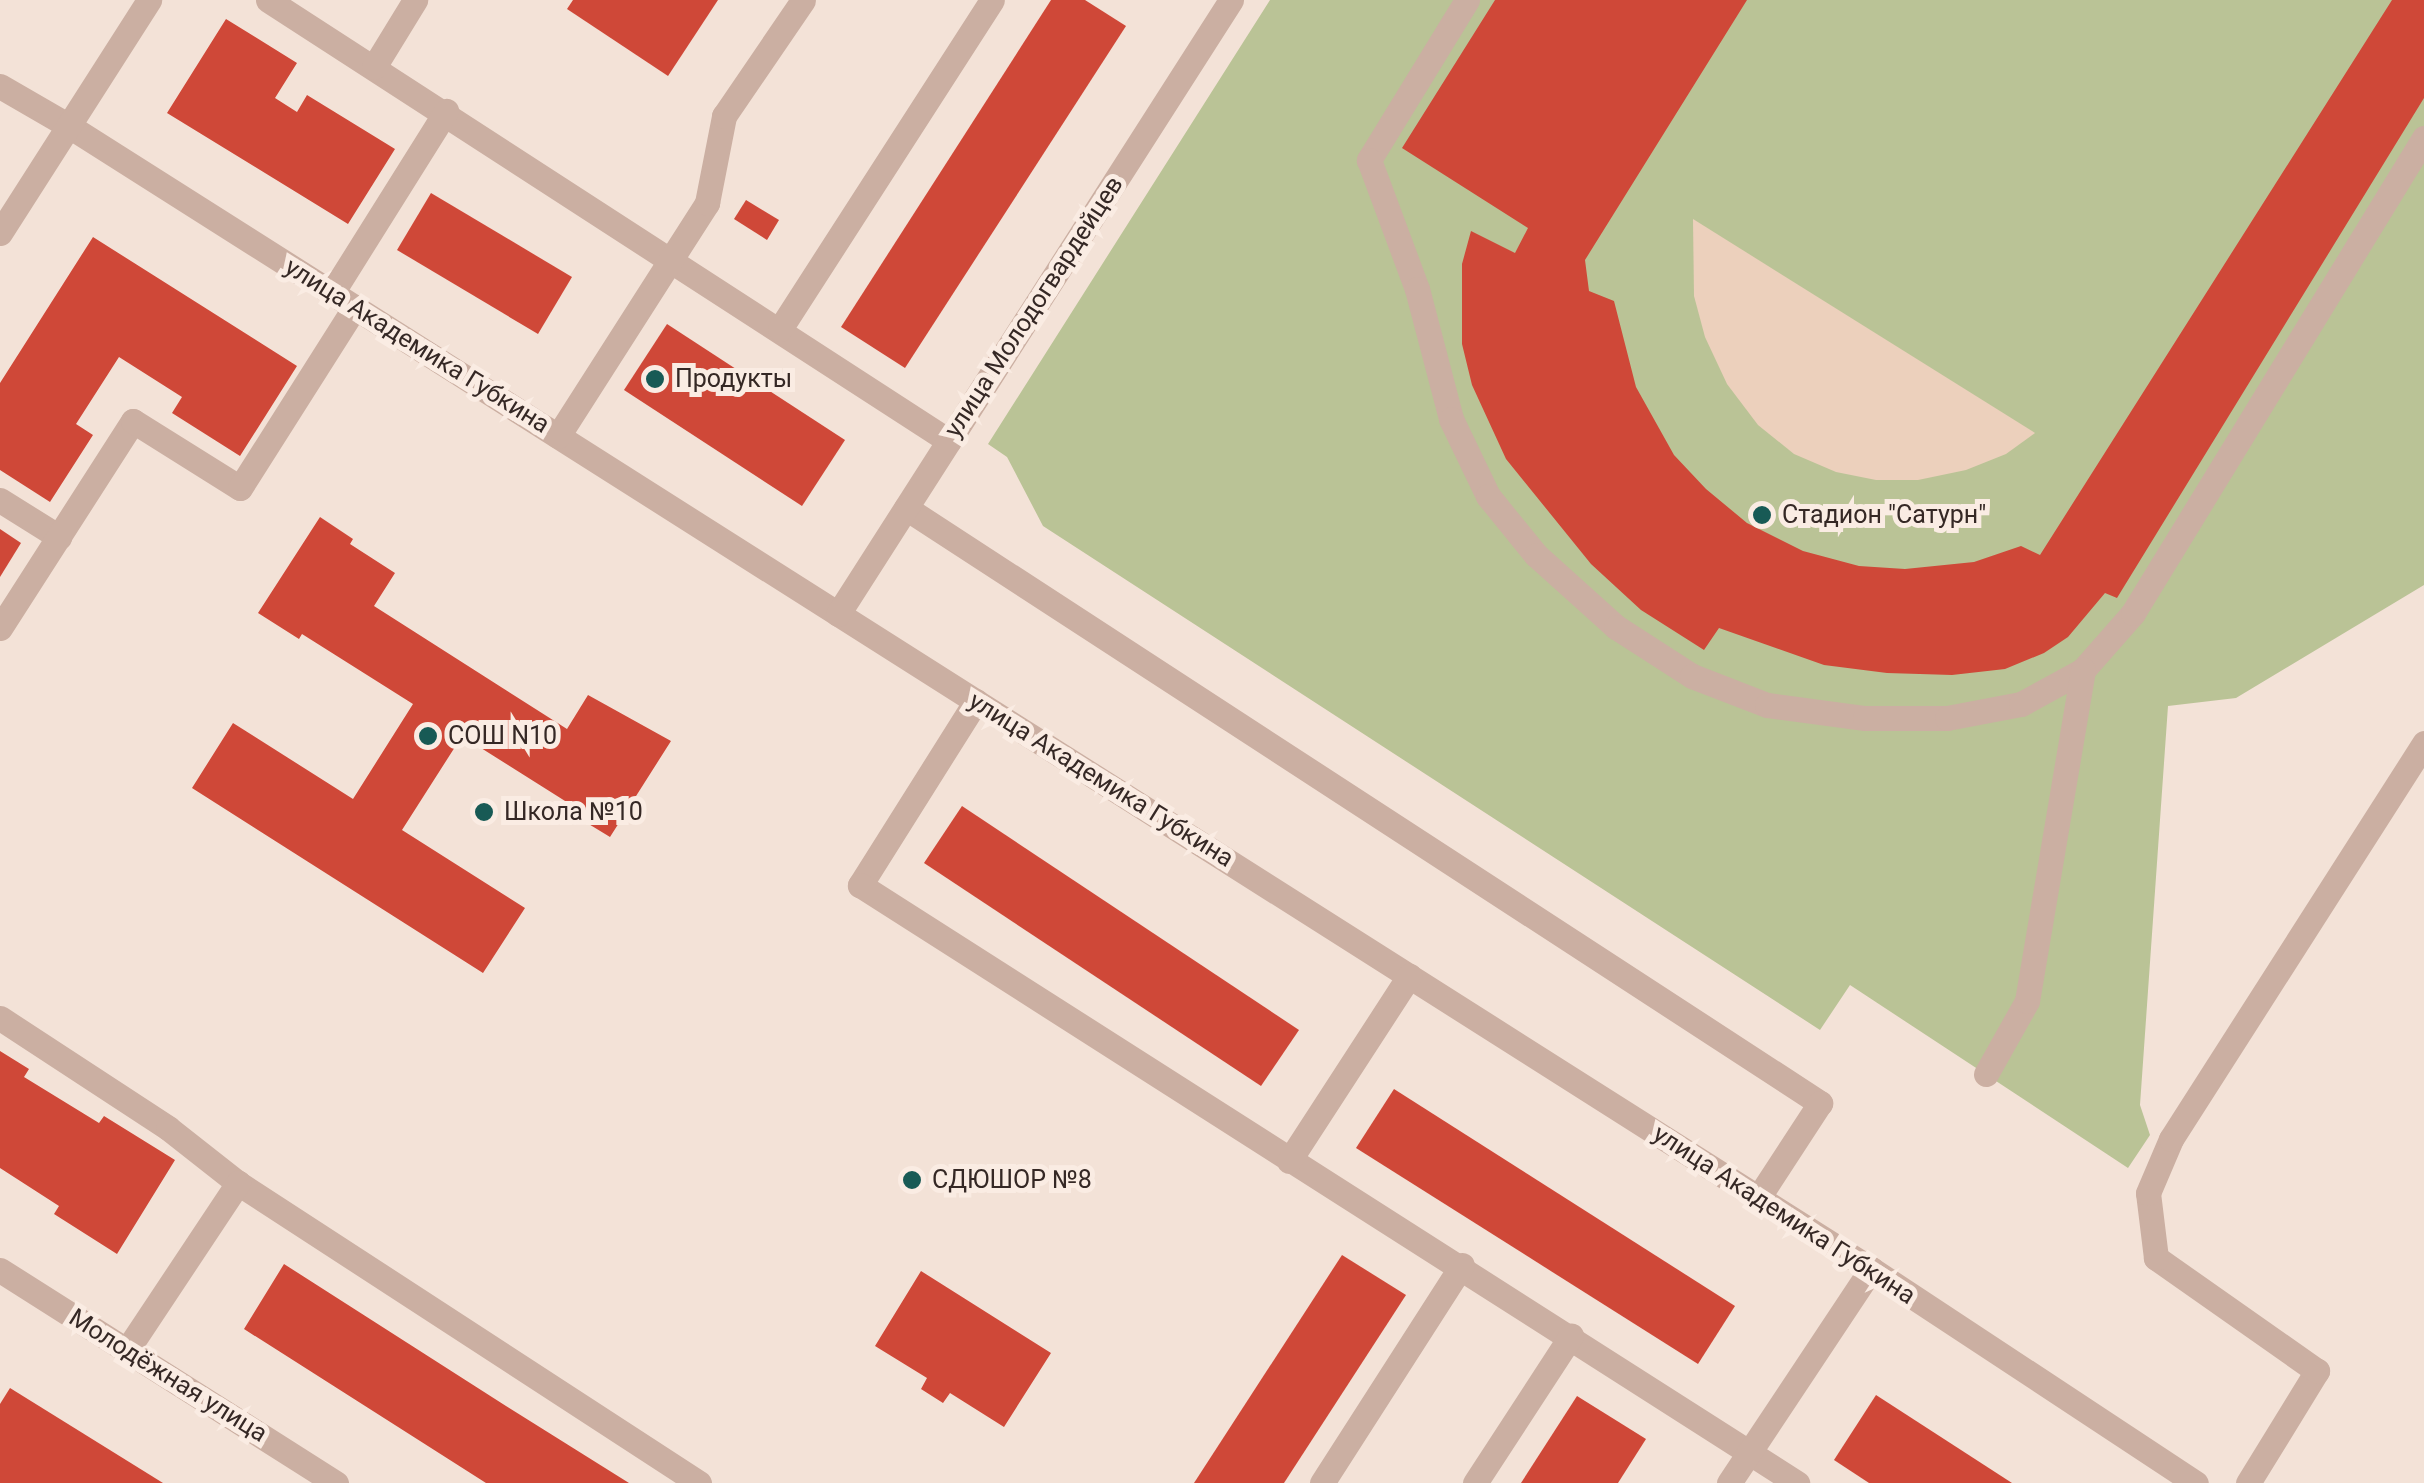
<!DOCTYPE html>
<html>
<head>
<meta charset="utf-8">
<style>
	body { margin:0 }
	#map { position:relative; width:2424px; height:1483px; overflow:hidden; background:#f3e2d7; font-family:Roboto,sans-serif }
	div>[style] { position:absolute }
	.green>* { inset:0; background:#bac396 }
	.plaza>* { inset:0; background:#ecd0bc }
	.building>* { inset:0; background:#cf4838 }
	.minor>* { height:25px; margin:-12.5px; padding:0 12.5px; transform-origin:12.5px; border-radius:12.5px; background:#cbafa2 }
	.dots>* { width:28px; height:28px; translate:-50% -50%; box-sizing:border-box; border:5px solid #faece3; border-radius:50% }
	span { translate:-50% -50%; white-space:nowrap; text-align:center; line-height:1.15; -webkit-text-stroke:10px #faece3; paint-order:stroke }
	.street-label { font-size:25px; color:#352825 }
	.poi-label { font-size:25px; color:#352825 }
	.left { translate:0 -50%; text-align:left }
</style>
</head>
<body>
<div id="map">
	<div class="green">
		<i style="clip-path:polygon(1270px 0,2424px 0,2424px 585px,2236px 698px,2168px 706px,2140px 1105px,2150px 1135px,2128px 1168px,1850px 985px,1820px 1030px,1043px 526px,1007px 457px,988px 444px)"></i>
	</div>
	<div class="plaza">
		<i style="clip-path:polygon(1693px 219px,2035px 433px,2006px 454px,1966px 470px,1918px 480px,1876px 480px,1836px 472px,1794px 454px,1758px 425px,1727px 384px,1705px 337px,1694px 296px)"></i>
	</div>
	<div class="building">
		<i style="clip-path:polygon(573px 0,718px 0,668px 76px,567px 9px)"></i>
		<i style="clip-path:polygon(1051px 0,1085px 0,1126px 26px,905px 368px,841px 327px)"></i>
		<i style="clip-path:polygon(1495px 0,1747px 0,1585px 260px,1589px 291px,1614px 301px,1636px 387px,1674px 455px,1706px 489px,1747px 523px,1803px 551px,1859px 566px,1905px 569px,1974px 562px,2021px 546px,2040px 555px,2392px 0,2424px 0,2424px 98px,2117px 598px,2105px 593px,2068px 637px,2044px 653px,2005px 669px,1952px 675px,1887px 673px,1824px 665px,1719px 628px,1704px 650px,1641px 610px,1591px 564px,1506px 459px,1472px 385px,1462px 344px,1462px 264px,1471px 231px,1515px 253px,1528px 228px,1402px 148px)"></i>
		<i style="clip-path:polygon(226px 19px,297px 63px,275px 98px,297px 112px,307px 95px,395px 149px,348px 224px,167px 113px)"></i>
		<i style="clip-path:polygon(431px 193px,572px 277px,538px 334px,397px 250px)"></i>
		<i style="clip-path:polygon(746px 200px,779px 220px,767px 240px,734px 219px)"></i>
		<i style="clip-path:polygon(93px 237px,297px 366px,240px 456px,172px 413px,182px 397px,119px 357px,76px 424px,93px 435px,50px 502px,0 470px,0 383px)"></i>
		<i style="clip-path:polygon(667px 324px,845px 440px,802px 506px,624px 390px)"></i>
		<i style="clip-path:polygon(320px 517px,353px 539px,350px 544px,395px 573px,374px 606px,567px 729px,588px 695px,671px 741px,610px 837px,569px 812px,573px 806px,462px 736px,402px 830px,525px 908px,483px 973px,192px 788px,233px 723px,353px 799px,413px 704px,302px 634px,299px 639px,258px 613px)"></i>
		<i style="clip-path:polygon(0 529px,21px 543px,0 577px)"></i>
		<i style="clip-path:polygon(962px 806px,1299px 1030px,1261px 1086px,924px 863px)"></i>
		<i style="clip-path:polygon(0 1051px,29px 1069px,24px 1077px,99px 1123px,104px 1116px,175px 1160px,117px 1254px,54px 1214px,59px 1206px,0 1168px)"></i>
		<i style="clip-path:polygon(1394px 1089px,1735px 1306px,1698px 1364px,1356px 1148px)"></i>
		<i style="clip-path:polygon(1342px 1255px,1406px 1295px,1284px 1483px,1194px 1483px)"></i>
		<i style="clip-path:polygon(284px 1264px,506px 1406px,629px 1483px,486px 1483px,244px 1329px)"></i>
		<i style="clip-path:polygon(921px 1271px,1051px 1353px,1004px 1427px,950px 1393px,943px 1403px,921px 1389px,927px 1378px,875px 1346px)"></i>
		<i style="clip-path:polygon(10px 1388px,163px 1483px,0 1483px,0 1404px)"></i>
		<i style="clip-path:polygon(1876px 1395px,2012px 1483px,1869px 1483px,1834px 1460px)"></i>
		<i style="clip-path:polygon(1577px 1396px,1646px 1439px,1618px 1483px,1521px 1483px)"></i>
	</div>
	<div class="minor">
		<i style="left:268px;top:0;width:811px;rotate:32.93deg"></i>
		<i style="left:1467px;top:0;width:188px;rotate:121.5deg"></i>
		<i style="left:1369px;top:160px;width:138px;rotate:69.6deg"></i>
		<i style="left:1417px;top:289px;width:134px;rotate:75.3deg"></i>
		<i style="left:1451px;top:419px;width:85px;rotate:64.3deg"></i>
		<i style="left:1488px;top:496px;width:76px;rotate:50.9deg"></i>
		<i style="left:1536px;top:555px;width:108px;rotate:42deg"></i>
		<i style="left:1616px;top:627px;width:90px;rotate:32.8deg"></i>
		<i style="left:1692px;top:676px;width:80px;rotate:21.1deg"></i>
		<i style="left:1767px;top:705px;width:99px;rotate:7.6deg"></i>
		<i style="left:1865px;top:718px;width:82px"></i>
		<i style="left:1947px;top:718px;width:75px;rotate:-10.7deg"></i>
		<i style="left:2021px;top:704px;width:71px;rotate:-28.7deg"></i>
		<i style="left:2083px;top:670px;width:76px;rotate:-48.7deg"></i>
		<i style="left:2133px;top:613px;width:557px;rotate:-58.51deg"></i>
		<i style="left:374px;top:67px;width:79px;rotate:-58.5deg"></i>
		<i style="left:0;top:86px;width:80px;rotate:30.1deg"></i>
		<i style="left:69px;top:126px;width:2134px;rotate:32.39deg"></i>
		<i style="left:1871px;top:1269px;width:389px;rotate:33.4deg"></i>
		<i style="left:0;top:233px;width:277px;rotate:-57.4deg"></i>
		<i style="left:332px;top:293px;width:215px;rotate:-57.9deg"></i>
		<i style="left:780px;top:329px;width:391px;rotate:-57.2deg"></i>
		<i style="left:558px;top:436px;width:277px;rotate:-57.4deg"></i>
		<i style="left:707px;top:203px;width:89px;rotate:-78.9deg"></i>
		<i style="left:724px;top:116px;width:140px;rotate:-55.7deg"></i>
		<i style="left:0;top:500px;width:70px;rotate:32.1deg"></i>
		<i style="left:906px;top:508px;width:1091px;rotate:33.06deg"></i>
		<i style="left:1820px;top:1103px;width:113px;rotate:123.1deg"></i>
		<i style="left:838px;top:614px;width:729px;rotate:-57.38deg"></i>
		<i style="left:0;top:628px;width:246px;rotate:-57.3deg"></i>
		<i style="left:133px;top:421px;width:126px;rotate:32.1deg"></i>
		<i style="left:240px;top:488px;width:214px;rotate:-57.6deg"></i>
		<i style="left:976px;top:701px;width:218px;rotate:122.2deg"></i>
		<i style="left:860px;top:885px;width:1112px;rotate:32.55deg"></i>
		<i style="left:0;top:1018px;width:201px;rotate:33.2deg"></i>
		<i style="left:168px;top:1128px;width:89px;rotate:38.2deg"></i>
		<i style="left:238px;top:1183px;width:550px;rotate:33.05deg"></i>
		<i style="left:1986px;top:1074px;width:84px;rotate:-60.7deg"></i>
		<i style="left:2027px;top:1001px;width:336px;rotate:-80.4deg"></i>
		<i style="left:1289px;top:1161px;width:221px;rotate:-57deg"></i>
		<i style="left:0;top:1270px;width:398px;rotate:32.4deg"></i>
		<i style="left:127px;top:1350px;width:201px;rotate:-56.4deg"></i>
		<i style="left:1322px;top:1483px;width:259px;rotate:-57.3deg"></i>
		<i style="left:1475px;top:1483px;width:176px;rotate:-56.9deg"></i>
		<i style="left:1729px;top:1483px;width:257px;rotate:-56.4deg"></i>
		<i style="left:2248px;top:1483px;width:132px;rotate:-58.4deg"></i>
		<i style="left:2317px;top:1371px;width:197px;rotate:-144.9deg"></i>
		<i style="left:2156px;top:1258px;width:65px;rotate:-97deg"></i>
		<i style="left:2148px;top:1193px;width:59px;rotate:-66.9deg"></i>
		<i style="left:2171px;top:1139px;width:470px;rotate:-57.4deg"></i>
	</div>
	<div class="dots">
		<i style="left:655px;top:379px;background:#185a55"></i>
		<i style="left:1762px;top:515px;background:#185a55"></i>
		<i style="left:428px;top:736px;background:#185a55"></i>
		<i style="left:484px;top:812px;background:#185a55"></i>
		<i style="left:912px;top:1180px;background:#185a55"></i>
	</div>
	<div class="street-label">
		<span style="left:1034px;top:307px;rotate:-57deg">улица Молодогвардейцев</span>
		<span style="left:417px;top:346px;rotate:32deg">улица Академика Губкина</span>
		<span style="left:1101px;top:780px;rotate:32deg">улица Академика Губкина</span>
		<span style="left:1784px;top:1215px;rotate:33deg">улица Академика Губкина</span>
		<span style="left:168px;top:1376px;rotate:32deg">Молодёжная улица</span>
	</div>
	<div class="poi-label">
		<span class="left" style="left:675px;top:379px">Продукты</span>
		<span class="left" style="left:1782px;top:515px">Стадион "Сатурн"</span>
		<span class="left" style="left:448px;top:736px">СОШ N10</span>
		<span class="left" style="left:504px;top:812px">Школа №10</span>
		<span class="left" style="left:932px;top:1180px">СДЮШОР №8</span>
	</div>
</div>
</body>
</html>
